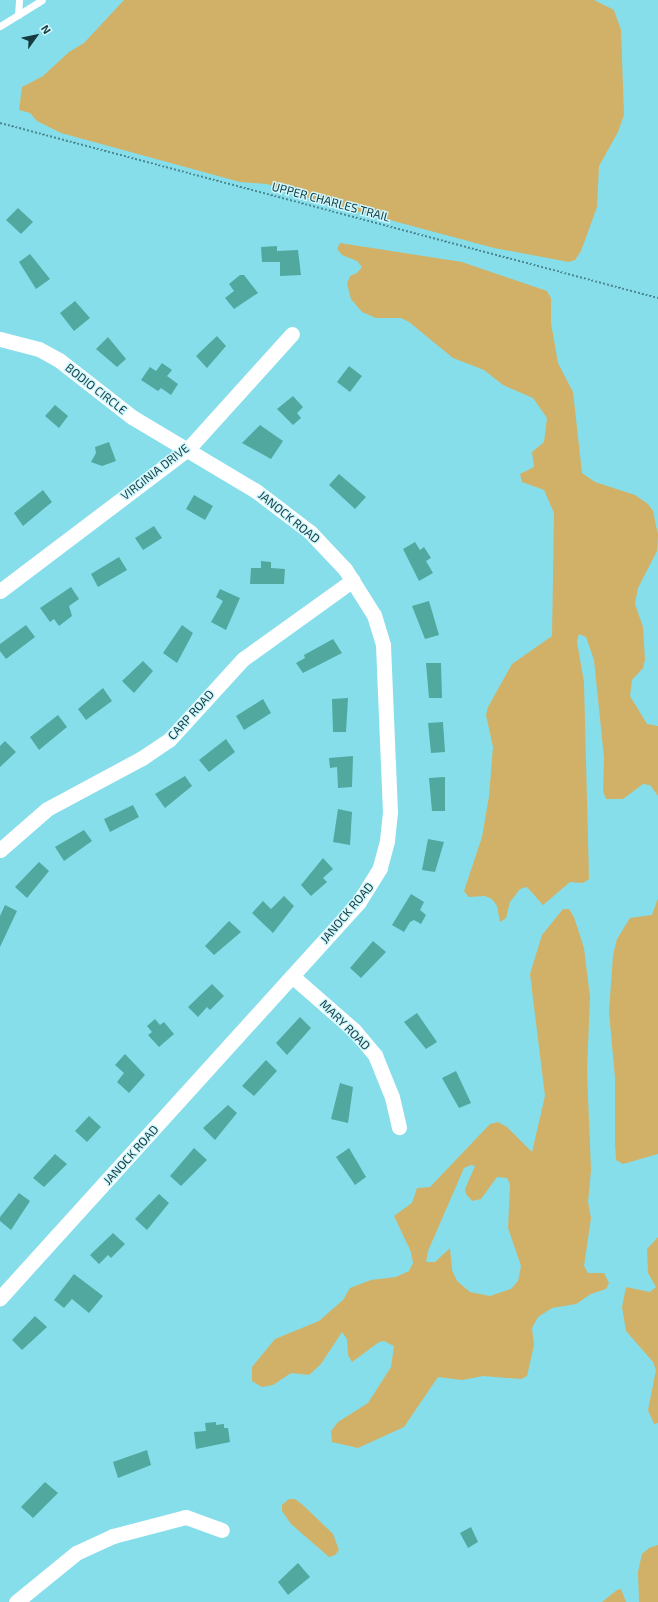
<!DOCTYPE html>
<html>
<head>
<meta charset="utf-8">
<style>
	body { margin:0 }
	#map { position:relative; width:658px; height:1602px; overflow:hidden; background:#87deeb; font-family:"Exo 2",sans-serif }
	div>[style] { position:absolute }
	.green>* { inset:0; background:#d0b167 }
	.building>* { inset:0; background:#50a89f }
	.path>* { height:2px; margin-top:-1px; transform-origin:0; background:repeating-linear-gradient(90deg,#4b8891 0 2px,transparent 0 4px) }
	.lane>* { height:7px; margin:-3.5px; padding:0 3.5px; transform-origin:3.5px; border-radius:3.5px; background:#fff }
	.street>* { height:15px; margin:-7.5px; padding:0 7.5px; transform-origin:7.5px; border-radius:7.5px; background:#fff }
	span { translate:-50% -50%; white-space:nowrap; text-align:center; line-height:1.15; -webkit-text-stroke:3px #cff8fe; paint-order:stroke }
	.street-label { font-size:12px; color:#153a3f }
	.north { position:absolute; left:16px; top:16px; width:40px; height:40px; -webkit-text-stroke:3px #cff8fe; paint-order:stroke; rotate:57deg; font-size:11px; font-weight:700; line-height:16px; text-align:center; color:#153a3f }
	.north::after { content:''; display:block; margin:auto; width:14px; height:18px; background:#153a3f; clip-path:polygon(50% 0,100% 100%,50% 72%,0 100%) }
</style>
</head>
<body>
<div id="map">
	<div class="green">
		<i style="clip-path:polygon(124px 0,594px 0,614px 10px,621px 30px,624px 115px,618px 132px,599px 166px,597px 207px,581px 251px,575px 260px,569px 262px,494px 248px,315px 200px,267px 184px,240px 182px,61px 133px,37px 121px,30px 113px,19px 110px,22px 87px,43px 76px,69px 52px,84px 43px)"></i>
		<i style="clip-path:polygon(340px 243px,462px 262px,547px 291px,551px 298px,551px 323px,558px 363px,573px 392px,582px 473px,595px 482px,635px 495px,648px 504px,653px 511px,658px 535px,657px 551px,638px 588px,635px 604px,643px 627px,645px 660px,643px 668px,632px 680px,630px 696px,647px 724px,658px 726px,658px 796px,650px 785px,643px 784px,623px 799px,606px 799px,603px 791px,604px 758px,594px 660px,586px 637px,579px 634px,577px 642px,584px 682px,589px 879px,583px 883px,570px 882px,543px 905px,527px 887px,520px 889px,510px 902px,506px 918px,500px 922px,497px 906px,492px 899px,485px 896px,469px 897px,464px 891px,482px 837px,489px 796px,493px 747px,486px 715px,488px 707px,512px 664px,552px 636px,554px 513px,544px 490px,522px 482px,520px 474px,534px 467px,532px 452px,544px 442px,547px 418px,533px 398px,503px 385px,484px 370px,453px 358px,409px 322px,401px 318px,376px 318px,362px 312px,351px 299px,347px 284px,350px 276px,357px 273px,362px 267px,357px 261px,342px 255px,337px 249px)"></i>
		<i style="clip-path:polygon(658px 898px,658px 1154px,623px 1164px,616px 1160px,615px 1144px,615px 1078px,609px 1012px,613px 955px,617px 939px,630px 918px,652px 915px)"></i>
		<i style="clip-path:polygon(evenodd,563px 909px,569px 909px,574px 917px,584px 948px,590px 997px,587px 1071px,591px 1170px,588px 1202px,591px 1218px,584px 1266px,588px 1273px,604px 1273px,609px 1283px,606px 1289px,591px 1294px,576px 1304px,552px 1308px,538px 1317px,532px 1328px,534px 1345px,527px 1376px,521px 1379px,483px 1376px,462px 1380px,438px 1377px,404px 1427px,358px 1448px,332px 1442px,331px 1431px,338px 1422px,368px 1403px,391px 1367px,394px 1346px,384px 1341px,379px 1342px,352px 1362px,348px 1355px,347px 1339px,342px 1332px,321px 1364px,309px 1375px,291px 1373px,273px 1385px,262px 1387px,252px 1381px,252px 1367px,275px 1339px,319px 1321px,343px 1300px,350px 1288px,371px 1280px,396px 1277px,409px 1271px,413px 1263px,411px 1252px,394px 1216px,412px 1203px,417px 1188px,430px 1187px,490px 1124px,498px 1122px,507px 1127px,532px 1152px,545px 1096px,530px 974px,542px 935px,563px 909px,471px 1165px,475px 1166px,465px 1189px,466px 1194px,472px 1201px,481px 1199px,497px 1177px,507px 1178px,510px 1184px,508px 1228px,521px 1266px,518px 1281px,511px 1289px,490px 1296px,470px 1292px,457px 1281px,452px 1270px,450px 1248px,435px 1262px,426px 1262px,428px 1251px,464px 1168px,471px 1165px)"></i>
		<i style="clip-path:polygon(658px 1237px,658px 1423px,654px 1424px,648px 1410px,656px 1370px,653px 1362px,626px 1331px,622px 1307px,626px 1287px,650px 1292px,656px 1287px,648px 1273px,647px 1249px)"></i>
		<i style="clip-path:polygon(289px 1499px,295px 1499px,304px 1506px,333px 1534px,339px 1550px,335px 1555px,329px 1557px,291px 1524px,282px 1511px,282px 1505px)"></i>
		<i style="clip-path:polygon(658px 1545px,658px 1602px,639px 1602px,638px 1572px,642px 1554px,649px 1548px)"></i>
		<i style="clip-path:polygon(621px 1589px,626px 1602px,602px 1602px,617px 1590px)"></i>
	</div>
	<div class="building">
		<i style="clip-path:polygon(18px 208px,33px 222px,21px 234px,6px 220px)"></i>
		<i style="clip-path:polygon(277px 246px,277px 251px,298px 250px,301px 275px,280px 276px,280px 262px,262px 262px,261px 247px)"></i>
		<i style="clip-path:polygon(30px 254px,50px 279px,36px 289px,19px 262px)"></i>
		<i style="clip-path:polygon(240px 275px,244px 275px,258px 293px,234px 309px,225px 298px,234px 291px,229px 284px)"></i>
		<i style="clip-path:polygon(75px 301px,90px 318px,74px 331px,60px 313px)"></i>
		<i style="clip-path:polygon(217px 336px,226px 346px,207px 368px,196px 356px)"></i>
		<i style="clip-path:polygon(108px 337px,126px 359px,117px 367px,96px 349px)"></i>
		<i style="clip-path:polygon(162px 363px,172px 370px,167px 376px,178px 384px,171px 395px,161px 388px,158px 391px,141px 380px,150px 367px,156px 371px)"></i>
		<i style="clip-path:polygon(349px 366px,362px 376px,350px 392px,337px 382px)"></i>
		<i style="clip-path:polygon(293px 396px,303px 407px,297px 413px,301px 418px,293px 425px,277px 409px)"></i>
		<i style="clip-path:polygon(55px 405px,68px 416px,59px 428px,45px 416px)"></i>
		<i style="clip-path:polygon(260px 425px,283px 441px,271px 459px,242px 443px)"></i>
		<i style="clip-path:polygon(109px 442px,116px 461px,102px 466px,91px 462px,96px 453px,95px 447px)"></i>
		<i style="clip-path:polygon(339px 474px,366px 497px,355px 509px,329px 485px)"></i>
		<i style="clip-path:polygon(43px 490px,52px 502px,23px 526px,14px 513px)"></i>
		<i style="clip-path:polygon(194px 495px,213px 506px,205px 520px,186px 509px)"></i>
		<i style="clip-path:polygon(154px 526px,162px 538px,143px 550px,135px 538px)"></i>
		<i style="clip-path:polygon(415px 542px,420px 550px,424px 547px,431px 558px,426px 561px,433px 573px,419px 581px,403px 549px)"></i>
		<i style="clip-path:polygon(119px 557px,127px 570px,98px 587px,91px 574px)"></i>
		<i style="clip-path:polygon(261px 561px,271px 562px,271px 568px,285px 569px,284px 584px,250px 584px,251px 568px,261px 568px)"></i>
		<i style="clip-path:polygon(71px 587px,79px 599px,69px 606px,72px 616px,59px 626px,54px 619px,50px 622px,40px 608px)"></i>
		<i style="clip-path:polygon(220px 589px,240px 598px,226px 630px,211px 622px,223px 601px,216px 597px)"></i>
		<i style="clip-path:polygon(429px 601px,439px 635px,425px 639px,412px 606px)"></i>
		<i style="clip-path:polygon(26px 625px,35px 637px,6px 659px,0 651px,0 644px)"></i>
		<i style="clip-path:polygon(182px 625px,193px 633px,177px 663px,163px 653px)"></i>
		<i style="clip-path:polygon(333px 639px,342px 653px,303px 673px,296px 663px,305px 658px,304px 655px)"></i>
		<i style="clip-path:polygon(143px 661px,153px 671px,134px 693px,122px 681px)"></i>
		<i style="clip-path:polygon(426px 663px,441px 663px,442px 698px,429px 698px)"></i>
		<i style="clip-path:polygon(103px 688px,112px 701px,86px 720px,78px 709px)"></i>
		<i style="clip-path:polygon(348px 698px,346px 732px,333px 732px,332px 699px)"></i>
		<i style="clip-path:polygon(263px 699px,271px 713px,244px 730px,236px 716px)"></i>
		<i style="clip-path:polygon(58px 715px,67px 727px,39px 750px,30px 737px)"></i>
		<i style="clip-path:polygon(443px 722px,445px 752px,431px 753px,428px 723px)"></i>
		<i style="clip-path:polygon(226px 739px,235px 752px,209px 772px,199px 760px)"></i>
		<i style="clip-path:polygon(5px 741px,16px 752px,0 767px,0 746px)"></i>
		<i style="clip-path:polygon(353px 756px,352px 787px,338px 788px,337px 767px,330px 768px,329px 758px)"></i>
		<i style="clip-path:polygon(185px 776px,192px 786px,165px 808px,155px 794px)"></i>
		<i style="clip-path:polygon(445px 777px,445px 811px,432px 811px,429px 778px)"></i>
		<i style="clip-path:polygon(133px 805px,139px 817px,110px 832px,104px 819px)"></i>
		<i style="clip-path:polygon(338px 809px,352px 812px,350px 845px,333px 842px)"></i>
		<i style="clip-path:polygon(84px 830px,92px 841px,64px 861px,55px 847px)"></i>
		<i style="clip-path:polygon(428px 839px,444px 842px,435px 872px,422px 870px)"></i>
		<i style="clip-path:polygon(323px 858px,333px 869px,323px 878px,327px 882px,311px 896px,301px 885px)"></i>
		<i style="clip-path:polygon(39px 862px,49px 871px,27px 898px,15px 887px)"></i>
		<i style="clip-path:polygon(411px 894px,424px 902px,420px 910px,426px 915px,421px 924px,414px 920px,410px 922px,404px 932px,392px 925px)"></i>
		<i style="clip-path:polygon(284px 896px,294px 906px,273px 933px,252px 913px,263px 901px,271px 909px)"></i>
		<i style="clip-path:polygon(5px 905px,17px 911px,0 947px,0 916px)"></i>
		<i style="clip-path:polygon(229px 921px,241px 932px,214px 955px,205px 946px)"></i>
		<i style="clip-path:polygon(373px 941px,386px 952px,361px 978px,350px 968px)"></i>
		<i style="clip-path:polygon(212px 984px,224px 996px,210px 1010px,207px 1007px,198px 1017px,188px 1007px)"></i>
		<i style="clip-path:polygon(417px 1013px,437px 1042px,426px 1049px,404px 1022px)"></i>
		<i style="clip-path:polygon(300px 1017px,311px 1028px,287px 1055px,276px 1043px)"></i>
		<i style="clip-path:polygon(155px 1019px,160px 1025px,164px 1022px,174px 1034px,159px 1047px,148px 1035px,152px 1032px,147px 1026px)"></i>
		<i style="clip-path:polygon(125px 1054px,145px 1075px,129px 1093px,117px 1082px,124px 1073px,115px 1065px)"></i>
		<i style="clip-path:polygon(266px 1060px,277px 1071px,254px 1096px,242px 1086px)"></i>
		<i style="clip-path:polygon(456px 1071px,471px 1103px,459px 1108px,442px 1078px)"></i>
		<i style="clip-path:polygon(340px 1083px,353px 1087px,348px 1123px,331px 1119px)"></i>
		<i style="clip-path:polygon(228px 1105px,237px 1113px,215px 1140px,203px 1128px)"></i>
		<i style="clip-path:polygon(89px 1116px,101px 1127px,87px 1142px,75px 1131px)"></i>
		<i style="clip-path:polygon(194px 1148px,207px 1160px,181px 1186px,170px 1176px)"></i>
		<i style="clip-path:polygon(349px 1148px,366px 1177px,355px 1185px,336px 1157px)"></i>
		<i style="clip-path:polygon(55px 1154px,67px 1164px,44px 1187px,33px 1178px)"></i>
		<i style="clip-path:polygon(19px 1193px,30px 1201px,11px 1230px,0 1221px,0 1217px)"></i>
		<i style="clip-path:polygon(159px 1194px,169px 1203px,147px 1230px,135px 1219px)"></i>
		<i style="clip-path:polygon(113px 1233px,125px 1244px,111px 1258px,108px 1255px,99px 1264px,90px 1255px)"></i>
		<i style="clip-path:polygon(74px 1274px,103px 1296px,89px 1313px,72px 1299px,64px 1308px,54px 1300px)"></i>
		<i style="clip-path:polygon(35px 1316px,47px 1327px,22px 1350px,12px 1340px)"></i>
		<i style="clip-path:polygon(216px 1422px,216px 1425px,224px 1424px,224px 1428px,228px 1428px,230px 1442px,196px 1449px,194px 1432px,206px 1431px,205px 1423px)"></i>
		<i style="clip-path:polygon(147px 1450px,151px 1465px,118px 1478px,113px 1462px)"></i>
		<i style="clip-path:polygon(45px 1482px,58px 1493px,33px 1518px,21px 1507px)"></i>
		<i style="clip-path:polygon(471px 1527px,478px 1542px,468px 1548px,460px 1533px)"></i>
		<i style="clip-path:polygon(298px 1563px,310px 1577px,288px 1595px,278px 1582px)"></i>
	</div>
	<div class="path">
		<i style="left:0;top:123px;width:681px;rotate:14.89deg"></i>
	</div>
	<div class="lane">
		<i style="left:18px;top:15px;width:15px;rotate:-86deg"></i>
		<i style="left:0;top:26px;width:49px;rotate:-31.8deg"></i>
	</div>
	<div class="street">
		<i style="left:0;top:339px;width:40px;rotate:14.4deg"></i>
		<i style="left:39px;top:349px;width:23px;rotate:29deg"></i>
		<i style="left:59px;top:360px;width:93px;rotate:38deg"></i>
		<i style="left:132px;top:417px;width:144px;rotate:30.8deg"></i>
		<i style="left:256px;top:491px;width:68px;rotate:37.2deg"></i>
		<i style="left:310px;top:532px;width:51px;rotate:46.6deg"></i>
		<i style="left:345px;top:569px;width:54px;rotate:57.8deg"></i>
		<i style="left:374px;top:615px;width:31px;rotate:73deg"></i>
		<i style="left:383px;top:645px;width:167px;rotate:87.6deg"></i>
		<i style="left:390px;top:812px;width:29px;rotate:96deg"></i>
		<i style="left:387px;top:841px;width:28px;rotate:105deg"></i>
		<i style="left:380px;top:868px;width:40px;rotate:122deg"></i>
		<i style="left:359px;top:902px;width:535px;rotate:132.19deg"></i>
		<i style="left:0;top:591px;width:236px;rotate:-37.1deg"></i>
		<i style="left:188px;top:449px;width:155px;rotate:-47.9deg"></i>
		<i style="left:0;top:850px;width:62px;rotate:-41.1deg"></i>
		<i style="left:47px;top:809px;width:108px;rotate:-28.2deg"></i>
		<i style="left:142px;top:758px;width:32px;rotate:-34deg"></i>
		<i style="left:169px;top:740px;width:110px;rotate:-47.6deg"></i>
		<i style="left:243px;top:659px;width:135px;rotate:-35.7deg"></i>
		<i style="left:292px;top:976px;width:82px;rotate:41.1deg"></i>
		<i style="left:354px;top:1030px;width:33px;rotate:50deg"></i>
		<i style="left:375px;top:1055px;width:45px;rotate:68deg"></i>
		<i style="left:392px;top:1097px;width:31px;rotate:77deg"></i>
		<i style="left:16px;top:1602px;width:77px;rotate:-39.2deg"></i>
		<i style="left:76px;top:1553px;width:41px;rotate:-24.7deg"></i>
		<i style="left:113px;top:1536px;width:75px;rotate:-14.6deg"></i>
		<i style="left:186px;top:1517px;width:38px;rotate:20deg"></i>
	</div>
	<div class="street-label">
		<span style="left:331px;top:202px;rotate:15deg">UPPER CHARLES TRAIL</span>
		<span style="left:96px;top:389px;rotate:38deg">BODIO CIRCLE</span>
		<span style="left:155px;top:472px;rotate:-38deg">VIRGINIA DRIVE</span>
		<span style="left:289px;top:517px;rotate:39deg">JANOCK ROAD</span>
		<span style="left:191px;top:715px;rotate:-48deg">CARP ROAD</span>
		<span style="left:347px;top:913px;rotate:-50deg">JANOCK ROAD</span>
		<span style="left:345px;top:1025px;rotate:45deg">MARY ROAD</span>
		<span style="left:131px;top:1155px;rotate:-48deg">JANOCK ROAD</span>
	</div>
	<div class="north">N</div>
</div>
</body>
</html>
